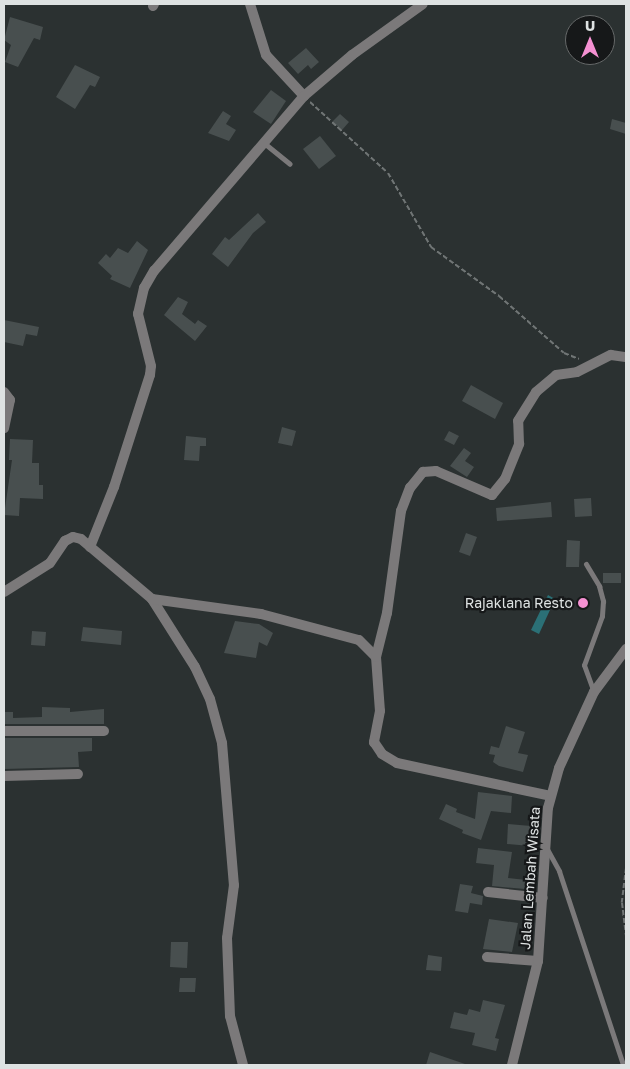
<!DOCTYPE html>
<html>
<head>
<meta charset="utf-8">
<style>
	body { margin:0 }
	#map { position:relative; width:630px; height:1069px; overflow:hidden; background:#2b3131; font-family:"Golos Text",sans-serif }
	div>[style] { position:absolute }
	.water>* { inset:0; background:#2b7076 }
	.building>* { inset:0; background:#484f4f }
	.path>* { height:2px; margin-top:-1px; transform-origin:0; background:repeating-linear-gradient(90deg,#707575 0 5px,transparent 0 7.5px) }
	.service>* { height:5px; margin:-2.5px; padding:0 2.5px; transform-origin:2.5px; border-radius:2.5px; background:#7b797a }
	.minor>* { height:10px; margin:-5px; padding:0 5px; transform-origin:5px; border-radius:5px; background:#7b797a }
	.tertiary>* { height:10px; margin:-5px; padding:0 5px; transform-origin:5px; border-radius:5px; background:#7b797a }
	.dots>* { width:14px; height:14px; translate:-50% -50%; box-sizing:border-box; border:2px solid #161819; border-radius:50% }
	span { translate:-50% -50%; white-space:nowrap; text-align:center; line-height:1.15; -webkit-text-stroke:4.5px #161819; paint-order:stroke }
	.poi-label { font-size:14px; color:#dee2e2 }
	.right { translate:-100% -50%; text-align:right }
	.street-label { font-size:14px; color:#dee2e2 }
	.frame { position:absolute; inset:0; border:5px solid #dee2e2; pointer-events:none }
	.north { position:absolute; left:565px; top:15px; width:50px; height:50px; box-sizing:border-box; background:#161819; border:1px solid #666969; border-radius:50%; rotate:0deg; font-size:14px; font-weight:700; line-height:20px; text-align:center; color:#dee2e2 }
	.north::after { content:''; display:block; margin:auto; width:18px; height:22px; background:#f591d2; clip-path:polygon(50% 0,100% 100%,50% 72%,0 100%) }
</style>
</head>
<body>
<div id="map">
	<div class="water">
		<i style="clip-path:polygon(548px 595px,555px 599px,539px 634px,531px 630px)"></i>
	</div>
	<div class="building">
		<i style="clip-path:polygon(10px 17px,43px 27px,40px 40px,34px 38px,18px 67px,5px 62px,11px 45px,4px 40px)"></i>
		<i style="clip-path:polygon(306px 48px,319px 62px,311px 69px,308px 65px,298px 74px,288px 63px)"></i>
		<i style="clip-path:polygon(75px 65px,100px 77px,95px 87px,90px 85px,75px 109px,56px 97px)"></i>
		<i style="clip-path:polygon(271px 90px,286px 101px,271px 124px,253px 112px)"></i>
		<i style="clip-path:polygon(223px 111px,231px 116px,226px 124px,236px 130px,229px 141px,208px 133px)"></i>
		<i style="clip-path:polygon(340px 114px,349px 122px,342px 130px,332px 122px)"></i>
		<i style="clip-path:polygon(612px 119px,626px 123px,626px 134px,610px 129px)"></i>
		<i style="clip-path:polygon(320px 136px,336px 156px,319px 169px,303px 149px)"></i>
		<i style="clip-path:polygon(258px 213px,266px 222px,253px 233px,228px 267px,212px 254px,225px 237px,229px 240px)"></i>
		<i style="clip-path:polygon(137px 241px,148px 250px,130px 288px,110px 279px,112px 276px,98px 263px,106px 254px,110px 258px,118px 248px,128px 253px)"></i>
		<i style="clip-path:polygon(178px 297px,188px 302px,182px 314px,195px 324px,198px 320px,207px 326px,195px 341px,164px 315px)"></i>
		<i style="clip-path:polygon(4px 320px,39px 327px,37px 336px,26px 334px,23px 346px,4px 342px)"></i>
		<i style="clip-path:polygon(471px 385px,503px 403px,495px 419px,462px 401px)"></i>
		<i style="clip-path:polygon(282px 427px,296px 431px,292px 446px,278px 443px)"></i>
		<i style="clip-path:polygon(449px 431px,459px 436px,454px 445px,444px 440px)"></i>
		<i style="clip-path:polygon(186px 436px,206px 438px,206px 446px,200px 446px,199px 461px,184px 460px)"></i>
		<i style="clip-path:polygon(10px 439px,33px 440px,32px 463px,39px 463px,39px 485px,43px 485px,43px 499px,20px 498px,19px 516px,4px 515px,12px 460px,9px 460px)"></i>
		<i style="clip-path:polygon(464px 448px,471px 453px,465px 461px,474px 467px,467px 477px,450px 466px)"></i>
		<i style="clip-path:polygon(591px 498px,592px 516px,575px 517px,574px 499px)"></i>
		<i style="clip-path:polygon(551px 502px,552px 517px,497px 521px,496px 508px)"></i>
		<i style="clip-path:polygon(466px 533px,477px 537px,470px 556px,459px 552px)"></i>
		<i style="clip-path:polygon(567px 540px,580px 541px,579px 567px,566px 567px)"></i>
		<i style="clip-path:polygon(603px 573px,621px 573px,621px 583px,603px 583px)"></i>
		<i style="clip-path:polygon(235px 621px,259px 624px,273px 633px,267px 646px,259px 642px,256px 658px,224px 653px)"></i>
		<i style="clip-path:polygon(83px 627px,122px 631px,121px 645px,81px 641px)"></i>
		<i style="clip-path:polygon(32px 631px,46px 632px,45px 646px,31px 645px)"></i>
		<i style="clip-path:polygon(42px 707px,70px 708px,70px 712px,104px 709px,104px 724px,4px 724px,4px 712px,13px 712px,13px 718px,42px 717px)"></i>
		<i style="clip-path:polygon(506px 726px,525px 732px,518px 753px,528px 755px,523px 772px,499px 766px,493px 762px,495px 755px,489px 754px,491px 746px,499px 748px)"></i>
		<i style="clip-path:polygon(4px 738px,92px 738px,92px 751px,78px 752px,79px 767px,4px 769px)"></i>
		<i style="clip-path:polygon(478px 792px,512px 796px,511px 813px,491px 811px,481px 840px,462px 833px,463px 830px,439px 819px,446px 804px,457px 809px,456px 812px,475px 819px)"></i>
		<i style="clip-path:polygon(508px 824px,531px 826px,530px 846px,507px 844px)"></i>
		<i style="clip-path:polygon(478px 848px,512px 852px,508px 878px,526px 880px,525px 889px,492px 886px,494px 865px,476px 863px)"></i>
		<i style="clip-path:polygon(460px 884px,473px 886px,471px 893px,483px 896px,482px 905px,470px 903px,468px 913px,455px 911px)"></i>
		<i style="clip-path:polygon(489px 919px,518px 923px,512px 952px,483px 949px)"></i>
		<i style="clip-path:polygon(171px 942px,188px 942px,187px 968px,170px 967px)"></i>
		<i style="clip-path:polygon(428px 955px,442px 957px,441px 971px,426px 970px)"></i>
		<i style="clip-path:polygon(180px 978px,196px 978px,195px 992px,179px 992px)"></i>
		<i style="clip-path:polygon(483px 1000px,505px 1005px,495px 1038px,499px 1039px,496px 1051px,472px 1045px,475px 1033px,450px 1028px,454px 1012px,467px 1015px,469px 1009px,480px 1012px)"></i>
		<i style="clip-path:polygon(430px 1052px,465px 1064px,464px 1065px,426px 1065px)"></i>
	</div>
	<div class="path">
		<i style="left:310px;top:102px;width:105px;rotate:42.3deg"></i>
		<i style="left:388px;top:173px;width:86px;rotate:59.8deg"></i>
		<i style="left:431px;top:247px;width:84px;rotate:35.8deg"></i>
		<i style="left:499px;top:296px;width:86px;rotate:41.2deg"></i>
		<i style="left:564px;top:353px;width:16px;rotate:22deg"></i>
		<i style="left:626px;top:868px;width:35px;rotate:97deg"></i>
		<i style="left:622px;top:903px;width:33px;rotate:83deg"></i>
	</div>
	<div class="service">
		<i style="left:264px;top:143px;width:33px;rotate:39deg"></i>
		<i style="left:586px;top:564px;width:26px;rotate:59deg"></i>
		<i style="left:599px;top:586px;width:16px;rotate:75deg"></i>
		<i style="left:603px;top:601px;width:15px;rotate:94deg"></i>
		<i style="left:602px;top:616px;width:52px;rotate:110.2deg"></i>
		<i style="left:584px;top:665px;width:29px;rotate:70deg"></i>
		<i style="left:547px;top:849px;width:25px;rotate:61deg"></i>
		<i style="left:559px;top:871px;width:204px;rotate:71.7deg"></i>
	</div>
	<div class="minor">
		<i style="left:250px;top:4px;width:53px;rotate:72.6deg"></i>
		<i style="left:266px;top:55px;width:56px;rotate:47.2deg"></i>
		<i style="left:153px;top:6px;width:2px;rotate:-63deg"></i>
		<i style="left:4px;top:392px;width:10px;rotate:53deg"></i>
		<i style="left:10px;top:400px;width:29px;rotate:102deg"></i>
		<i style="left:90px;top:547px;width:65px;rotate:-68.2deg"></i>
		<i style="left:114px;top:487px;width:118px;rotate:-72.2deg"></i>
		<i style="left:150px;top:375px;width:9px;rotate:-84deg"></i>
		<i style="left:151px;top:366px;width:54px;rotate:-104deg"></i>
		<i style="left:138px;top:314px;width:27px;rotate:-77deg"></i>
		<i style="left:144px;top:288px;width:20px;rotate:-60deg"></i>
		<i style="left:154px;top:271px;width:230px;rotate:-49.4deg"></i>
		<i style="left:304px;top:96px;width:63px;rotate:-40.5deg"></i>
		<i style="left:352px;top:55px;width:87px;rotate:-35.7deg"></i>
		<i style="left:4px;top:592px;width:54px;rotate:-32.2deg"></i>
		<i style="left:50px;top:563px;width:27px;rotate:-56deg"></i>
		<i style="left:65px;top:541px;width:9px;rotate:-27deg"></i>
		<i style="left:73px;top:537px;width:8px;rotate:14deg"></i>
		<i style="left:81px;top:539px;width:93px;rotate:40.2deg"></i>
		<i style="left:152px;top:599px;width:80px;rotate:57.7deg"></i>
		<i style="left:195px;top:667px;width:35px;rotate:65deg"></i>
		<i style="left:210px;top:699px;width:46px;rotate:74.7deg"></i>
		<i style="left:222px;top:743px;width:143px;rotate:85.2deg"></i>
		<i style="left:234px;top:885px;width:53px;rotate:97.5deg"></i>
		<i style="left:227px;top:938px;width:78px;rotate:87.8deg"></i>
		<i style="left:230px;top:1016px;width:51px;rotate:75.1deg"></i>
		<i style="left:152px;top:599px;width:110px;rotate:7.8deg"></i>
		<i style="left:261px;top:614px;width:101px;rotate:14.9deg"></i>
		<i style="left:359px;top:640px;width:24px;rotate:45deg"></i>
		<i style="left:376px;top:657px;width:54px;rotate:85.8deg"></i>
		<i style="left:380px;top:711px;width:32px;rotate:101deg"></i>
		<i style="left:374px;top:742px;width:14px;rotate:56deg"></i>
		<i style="left:382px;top:754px;width:17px;rotate:31deg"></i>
		<i style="left:397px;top:763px;width:157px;rotate:12.1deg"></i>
		<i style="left:376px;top:657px;width:45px;rotate:-76deg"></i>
		<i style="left:387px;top:613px;width:103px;rotate:-82.2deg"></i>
		<i style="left:401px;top:511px;width:25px;rotate:-69deg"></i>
		<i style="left:410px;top:488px;width:21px;rotate:-51deg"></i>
		<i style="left:423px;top:472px;width:13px;rotate:-4deg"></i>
		<i style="left:436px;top:471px;width:61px;rotate:23.2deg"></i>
		<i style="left:492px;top:495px;width:21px;rotate:-51deg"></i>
		<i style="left:505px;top:479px;width:38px;rotate:-68deg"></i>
		<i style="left:519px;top:444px;width:23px;rotate:-92deg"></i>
		<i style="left:518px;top:421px;width:34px;rotate:-58deg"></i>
		<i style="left:536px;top:392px;width:26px;rotate:-40deg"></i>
		<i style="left:556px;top:375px;width:21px;rotate:-8deg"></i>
		<i style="left:577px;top:372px;width:38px;rotate:-27deg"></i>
		<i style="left:611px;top:355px;width:15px;rotate:8deg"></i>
		<i style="left:4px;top:731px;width:100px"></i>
		<i style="left:4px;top:776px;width:74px;rotate:-1.5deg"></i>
		<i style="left:488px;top:892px;width:55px;rotate:6.2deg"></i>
		<i style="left:487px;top:957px;width:51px;rotate:4.5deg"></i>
	</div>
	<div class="tertiary">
		<i style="left:512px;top:1065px;width:107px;rotate:-76deg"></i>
		<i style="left:538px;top:961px;width:153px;rotate:-86.3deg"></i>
		<i style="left:548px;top:808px;width:41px;rotate:-74.6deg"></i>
		<i style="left:559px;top:768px;width:84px;rotate:-65.3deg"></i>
		<i style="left:594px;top:692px;width:54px;rotate:-53.3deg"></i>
	</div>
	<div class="dots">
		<i style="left:583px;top:603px;background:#f591d2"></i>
	</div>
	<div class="poi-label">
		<span class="right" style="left:573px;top:603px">Rajaklana Resto</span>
	</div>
	<div class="street-label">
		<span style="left:530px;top:878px;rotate:-86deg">Jalan Lembah Wisata</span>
	</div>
	<div class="frame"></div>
	<div class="north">U</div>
</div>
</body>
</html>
